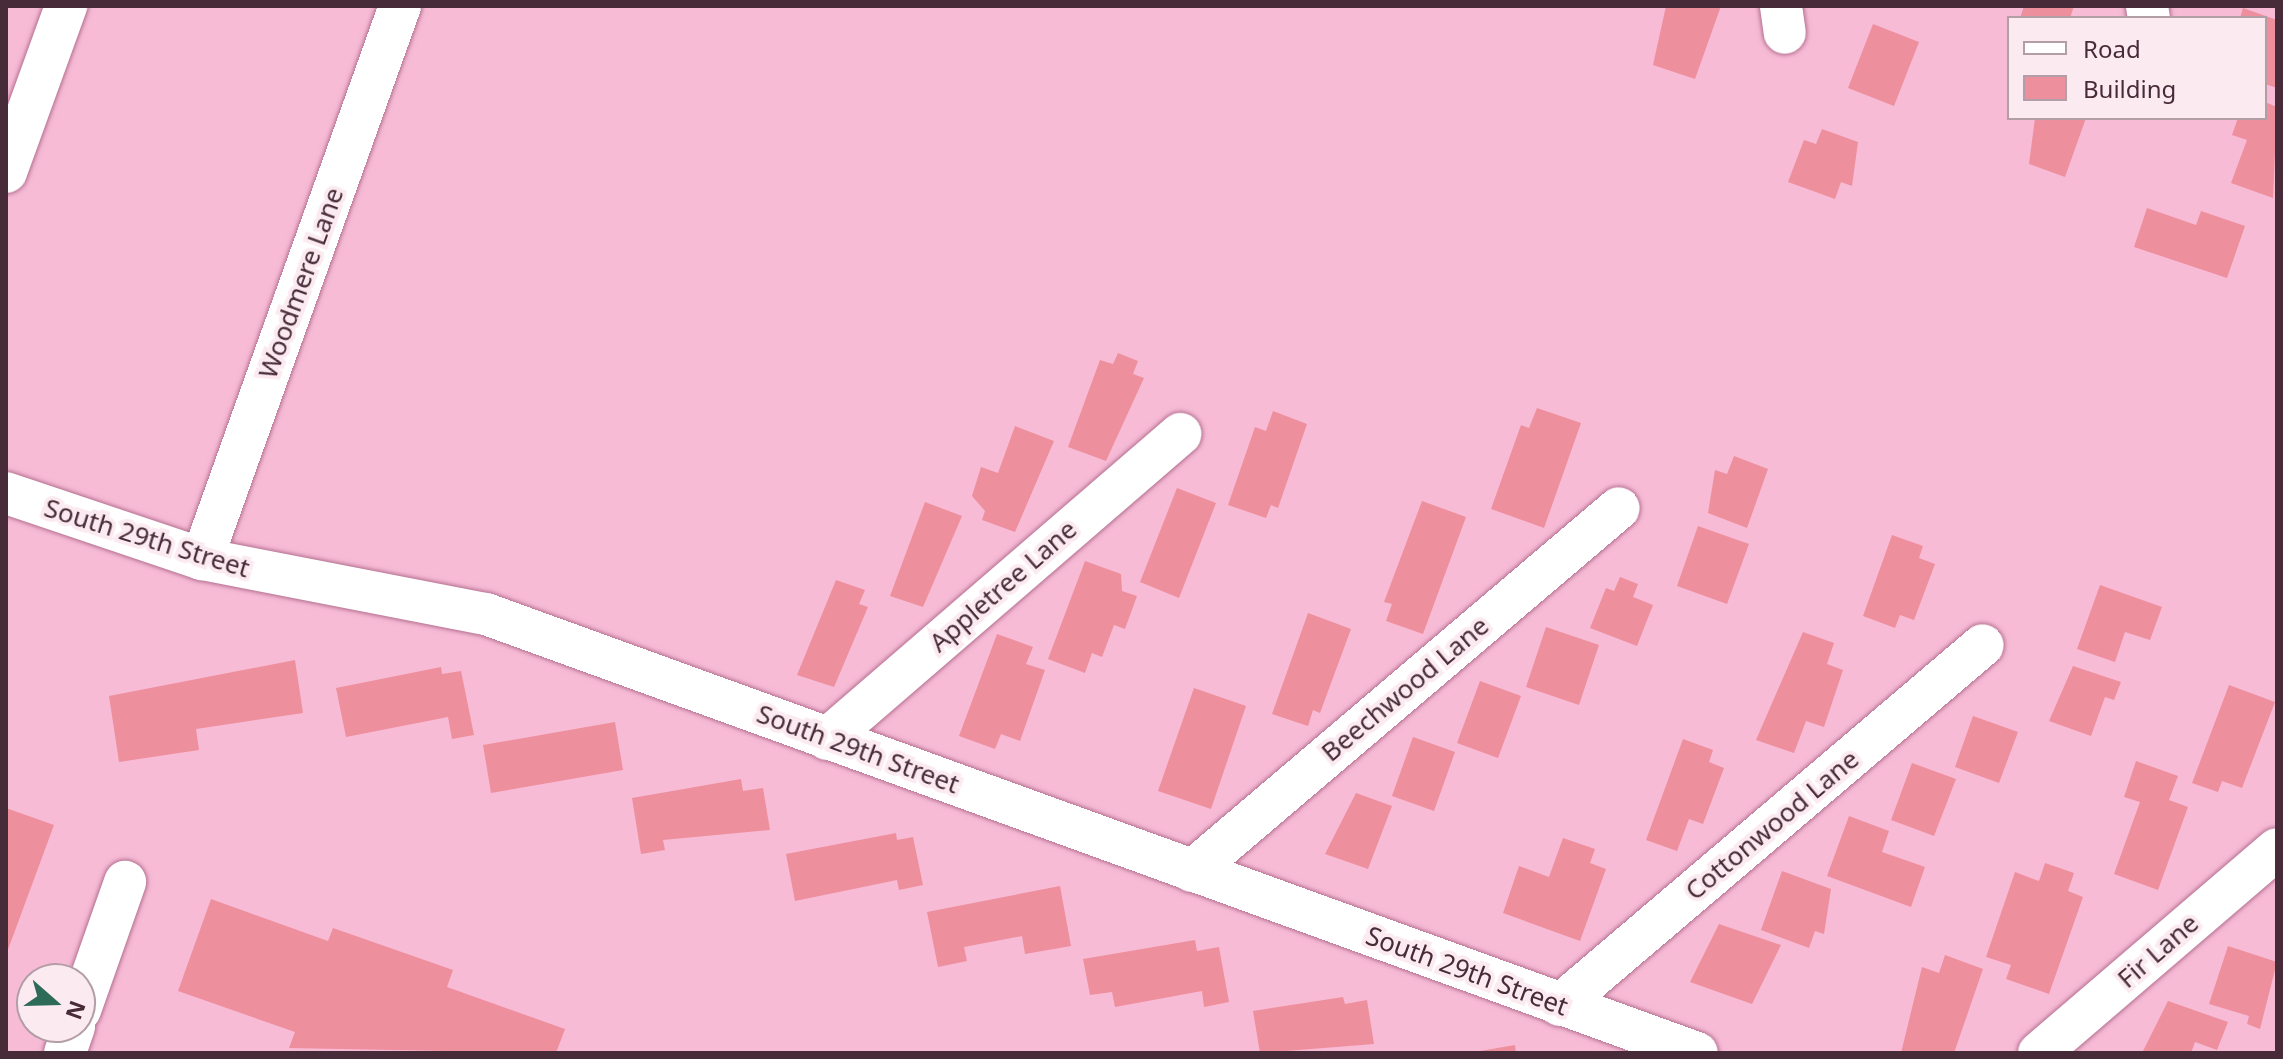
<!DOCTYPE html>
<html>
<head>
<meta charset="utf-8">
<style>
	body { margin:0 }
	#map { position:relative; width:2283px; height:1059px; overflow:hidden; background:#f7bbd6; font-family:"Noto Sans",sans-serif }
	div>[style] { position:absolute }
	.building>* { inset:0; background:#ee8f9d }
	.roads { filter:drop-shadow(0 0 2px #b47090) drop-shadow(0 0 2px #b47090) }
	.minor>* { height:42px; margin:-21px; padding:0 21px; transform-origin:21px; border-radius:21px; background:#fff }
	span { translate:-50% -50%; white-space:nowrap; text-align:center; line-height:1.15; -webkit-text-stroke:8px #fbebf1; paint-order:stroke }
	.street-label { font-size:26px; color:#482b38 }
	.frame { position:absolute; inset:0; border:8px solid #482b38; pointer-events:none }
	.legend { position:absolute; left:2007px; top:16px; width:260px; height:104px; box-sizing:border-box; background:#fbebf1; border:2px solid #b39ea7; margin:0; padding:10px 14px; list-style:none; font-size:24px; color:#482b38 }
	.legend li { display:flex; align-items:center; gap:16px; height:40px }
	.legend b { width:40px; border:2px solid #b39ea7 }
	.north { position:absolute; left:16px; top:963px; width:80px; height:80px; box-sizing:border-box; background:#fbebf1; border:2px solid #b39ea7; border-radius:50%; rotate:110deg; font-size:22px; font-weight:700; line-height:32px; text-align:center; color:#482b38 }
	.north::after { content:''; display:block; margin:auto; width:28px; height:36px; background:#2d6b58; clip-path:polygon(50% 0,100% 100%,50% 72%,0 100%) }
</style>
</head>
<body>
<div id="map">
	<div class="building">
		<i style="clip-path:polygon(1666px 6px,1721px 6px,1695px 79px,1653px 65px)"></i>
		<i style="clip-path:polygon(2024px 6px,2074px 6px,2070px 18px,2020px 18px)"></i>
		<i style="clip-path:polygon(2243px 8px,2277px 20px,2277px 88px,2265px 84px,2265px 18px,2240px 18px)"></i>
		<i style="clip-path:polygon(1873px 24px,1919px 42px,1894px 106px,1848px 88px)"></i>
		<i style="clip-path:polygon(2265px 102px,2277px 107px,2273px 198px,2231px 183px,2247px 140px,2232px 135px,2238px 118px,2265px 118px)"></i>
		<i style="clip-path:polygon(2035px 118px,2086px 118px,2065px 177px,2029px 164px)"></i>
		<i style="clip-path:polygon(1822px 129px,1858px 142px,1852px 186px,1841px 182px,1835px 199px,1788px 182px,1804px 140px,1816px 144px)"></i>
		<i style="clip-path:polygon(2147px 208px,2196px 225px,2201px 211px,2245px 226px,2227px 278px,2134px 247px)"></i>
		<i style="clip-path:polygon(1118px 353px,1138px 361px,1133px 374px,1144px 378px,1106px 461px,1068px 447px,1100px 360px,1113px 364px)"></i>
		<i style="clip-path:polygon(1537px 408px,1581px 423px,1544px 528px,1491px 509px,1521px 425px,1529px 428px)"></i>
		<i style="clip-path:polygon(1273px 411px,1307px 424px,1278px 508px,1271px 505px,1266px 518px,1228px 505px,1255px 427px,1266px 431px)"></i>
		<i style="clip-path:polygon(1015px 426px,1054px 441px,1015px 532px,982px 520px,985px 511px,972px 496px,981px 467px,998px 473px)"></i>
		<i style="clip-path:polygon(1734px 456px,1768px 469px,1747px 528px,1708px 513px,1715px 470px,1727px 474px)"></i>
		<i style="clip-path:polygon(1177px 488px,1216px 503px,1179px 598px,1140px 582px)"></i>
		<i style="clip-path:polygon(1422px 501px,1466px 517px,1423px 634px,1386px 621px,1392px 604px,1384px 602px)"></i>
		<i style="clip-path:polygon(925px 502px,962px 516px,923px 607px,890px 596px)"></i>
		<i style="clip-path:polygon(1698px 526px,1749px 544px,1727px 604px,1677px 586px)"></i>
		<i style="clip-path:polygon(1892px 535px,1923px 546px,1919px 558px,1935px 564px,1914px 620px,1900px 615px,1895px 628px,1863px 616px)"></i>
		<i style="clip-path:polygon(1085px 561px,1121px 574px,1122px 591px,1137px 596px,1125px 629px,1114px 625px,1102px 657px,1092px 653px,1085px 673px,1048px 659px)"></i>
		<i style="clip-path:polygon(1620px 577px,1638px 584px,1633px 597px,1653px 605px,1637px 646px,1590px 628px,1606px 588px,1614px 591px)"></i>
		<i style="clip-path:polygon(836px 580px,865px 590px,859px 604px,868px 607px,834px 687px,797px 675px)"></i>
		<i style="clip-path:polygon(2100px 585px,2162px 607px,2150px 640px,2125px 632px,2115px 662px,2077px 649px)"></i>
		<i style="clip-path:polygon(1308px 613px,1351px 629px,1320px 713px,1313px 710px,1308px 726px,1272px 714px)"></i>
		<i style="clip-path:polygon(1546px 627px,1599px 645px,1579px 705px,1526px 687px)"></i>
		<i style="clip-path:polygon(1803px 632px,1834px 643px,1827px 664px,1843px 670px,1824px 727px,1806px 721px,1794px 753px,1756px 740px)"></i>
		<i style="clip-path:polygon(997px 634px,1033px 647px,1026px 664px,1045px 670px,1020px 741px,1001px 734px,995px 749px,959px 736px)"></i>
		<i style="clip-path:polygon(295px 660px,303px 713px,196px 729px,199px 750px,119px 762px,109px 696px)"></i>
		<i style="clip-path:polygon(2073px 666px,2121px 682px,2114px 700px,2105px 697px,2091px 736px,2049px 721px)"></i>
		<i style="clip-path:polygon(441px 667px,442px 674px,461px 671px,474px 735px,452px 739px,448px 717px,346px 737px,336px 688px)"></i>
		<i style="clip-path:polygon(1480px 681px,1521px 696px,1498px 758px,1457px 743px)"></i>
		<i style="clip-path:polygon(2229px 685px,2275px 702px,2242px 788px,2222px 781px,2218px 792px,2192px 783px)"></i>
		<i style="clip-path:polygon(1194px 688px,1246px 706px,1211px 809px,1158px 791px)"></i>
		<i style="clip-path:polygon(1973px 716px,2018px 732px,1999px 783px,1955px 767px)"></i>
		<i style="clip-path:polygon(615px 722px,623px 770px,491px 793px,483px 745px)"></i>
		<i style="clip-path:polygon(1413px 737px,1455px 752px,1434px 811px,1392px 796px)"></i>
		<i style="clip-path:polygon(1683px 739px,1713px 750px,1709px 762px,1724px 768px,1703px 824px,1689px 819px,1677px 851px,1646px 840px)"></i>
		<i style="clip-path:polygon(2136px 761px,2178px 776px,2169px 800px,2188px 807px,2158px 890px,2114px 874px,2140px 802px,2124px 797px)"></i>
		<i style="clip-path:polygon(1912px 763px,1956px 779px,1934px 836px,1891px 820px)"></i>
		<i style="clip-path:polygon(741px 779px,743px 791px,763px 788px,770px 830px,663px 840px,665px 850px,641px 854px,632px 798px)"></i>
		<i style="clip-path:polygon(1356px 793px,1392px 806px,1368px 869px,1325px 854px)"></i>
		<i style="clip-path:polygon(6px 808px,54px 825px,6px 955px)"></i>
		<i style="clip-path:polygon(1849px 816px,1889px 831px,1882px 852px,1925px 867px,1911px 907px,1827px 876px)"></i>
		<i style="clip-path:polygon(896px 833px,897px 840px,913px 837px,923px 885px,899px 890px,897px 880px,795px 901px,786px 854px)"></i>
		<i style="clip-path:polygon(1563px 838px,1595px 849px,1590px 863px,1606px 869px,1580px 941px,1503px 913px,1519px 866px,1549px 877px)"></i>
		<i style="clip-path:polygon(2045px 863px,2074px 873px,2068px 891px,2083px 897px,2049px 994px,2006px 979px,2011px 965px,1986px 957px,2015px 872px,2039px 881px)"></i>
		<i style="clip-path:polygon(1782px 871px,1831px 889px,1824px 934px,1815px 931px,1809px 948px,1761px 930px)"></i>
		<i style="clip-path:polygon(1060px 886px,1071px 946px,1025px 954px,1022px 936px,964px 947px,967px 961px,938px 967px,927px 912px)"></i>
		<i style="clip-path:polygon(211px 899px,328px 941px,333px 928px,453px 970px,447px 987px,565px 1029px,556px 1053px,289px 1048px,295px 1032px,178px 991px)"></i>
		<i style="clip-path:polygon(1719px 924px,1781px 945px,1752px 1004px,1690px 982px)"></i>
		<i style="clip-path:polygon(1195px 940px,1197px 951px,1219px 947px,1229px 1002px,1204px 1007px,1202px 991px,1115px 1007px,1112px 992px,1090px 995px,1083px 959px)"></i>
		<i style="clip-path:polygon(2228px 946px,2277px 962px,2260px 1029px,2247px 1024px,2249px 1016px,2209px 1004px)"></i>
		<i style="clip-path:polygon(1945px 955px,1983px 969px,1954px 1053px,1901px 1053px,1922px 967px,1939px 973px)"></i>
		<i style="clip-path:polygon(1343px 997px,1345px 1004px,1367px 1000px,1374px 1044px,1260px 1053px,1253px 1011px)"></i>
		<i style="clip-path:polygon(2168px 1001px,2228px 1022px,2217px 1050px,2195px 1042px,2191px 1053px,2142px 1053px)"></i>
		<i style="clip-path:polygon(1515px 1045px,1516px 1053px,1481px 1053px,1480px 1051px)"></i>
	</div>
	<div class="roads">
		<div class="minor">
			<i style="left:1781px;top:6px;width:27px;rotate:82deg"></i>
			<i style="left:2147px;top:6px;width:12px;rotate:81deg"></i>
			<i style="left:6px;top:172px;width:177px;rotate:-70.1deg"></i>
			<i style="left:6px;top:493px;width:207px;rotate:18.6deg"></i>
			<i style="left:202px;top:559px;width:289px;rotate:11deg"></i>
			<i style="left:486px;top:614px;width:1288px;rotate:19.93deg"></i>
			<i style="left:202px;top:559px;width:587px;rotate:-70.3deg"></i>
			<i style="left:827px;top:739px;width:467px;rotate:-40.8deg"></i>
			<i style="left:1192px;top:871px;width:560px;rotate:-40.37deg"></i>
			<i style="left:1560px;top:1005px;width:555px;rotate:-40.4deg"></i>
			<i style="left:80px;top:1010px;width:136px;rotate:-70.6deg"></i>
			<i style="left:65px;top:1053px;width:28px;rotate:-71deg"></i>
			<i style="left:2039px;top:1053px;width:313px;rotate:-40.6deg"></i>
		</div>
	</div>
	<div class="street-label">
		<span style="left:301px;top:283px;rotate:-70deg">Woodmere Lane</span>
		<span style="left:147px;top:538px;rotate:17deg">South 29th Street</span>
		<span style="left:1003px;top:586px;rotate:-41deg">Appletree Lane</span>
		<span style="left:1405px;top:689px;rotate:-40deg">Beechwood Lane</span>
		<span style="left:858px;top:749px;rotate:20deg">South 29th Street</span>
		<span style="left:1772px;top:825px;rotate:-40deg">Cottonwood Lane</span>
		<span style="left:2158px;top:951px;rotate:-41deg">Fir Lane</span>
		<span style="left:1467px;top:971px;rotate:20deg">South 29th Street</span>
	</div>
	<div class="frame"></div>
	<ul class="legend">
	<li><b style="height:10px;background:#fff"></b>Road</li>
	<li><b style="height:22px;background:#ee8f9d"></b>Building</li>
	</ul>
	<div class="north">N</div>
</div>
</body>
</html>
